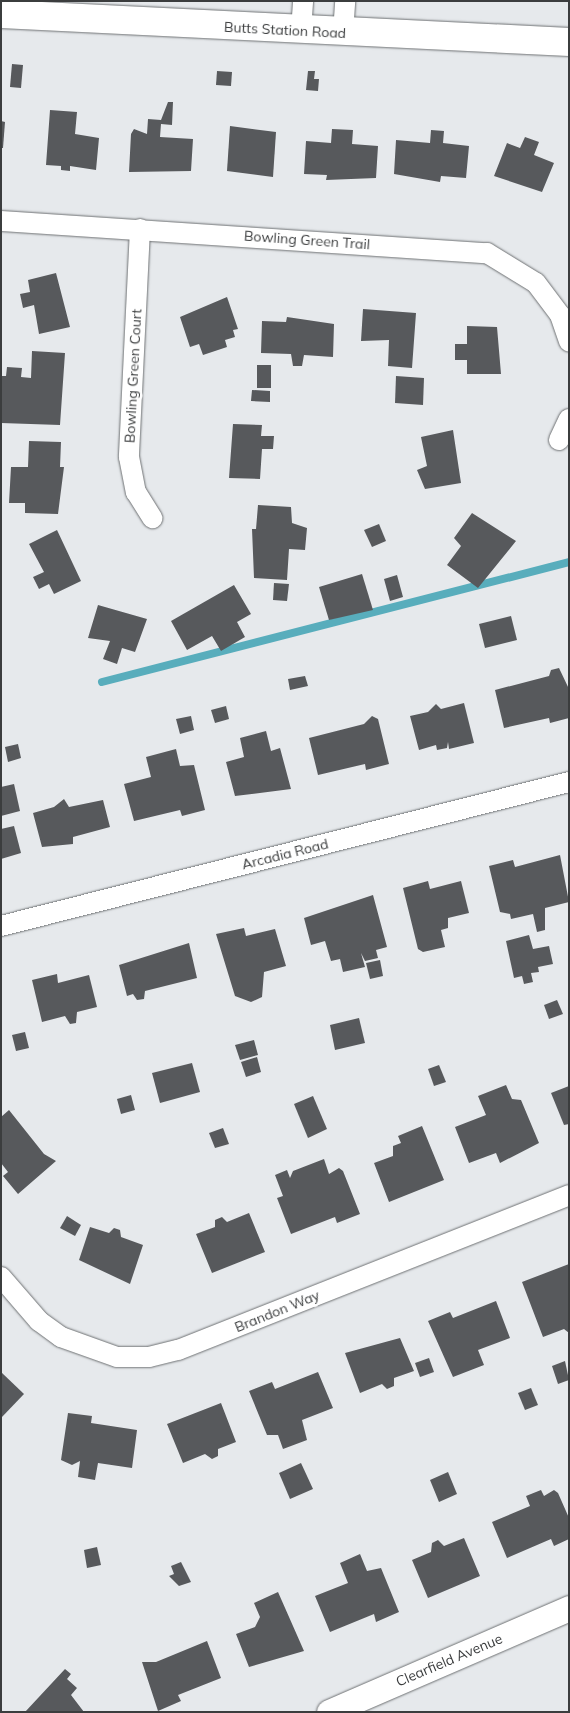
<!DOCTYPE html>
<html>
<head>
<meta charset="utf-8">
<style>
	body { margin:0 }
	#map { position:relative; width:570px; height:1713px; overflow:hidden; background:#e6e9ec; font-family:Mulish,sans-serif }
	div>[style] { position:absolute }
	.stream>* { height:8px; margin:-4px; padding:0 4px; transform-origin:4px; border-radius:4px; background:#58adbc }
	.building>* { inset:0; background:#57595c }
	.roads { filter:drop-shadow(0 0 1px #6e7173) drop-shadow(0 0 1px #6e7173) }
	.minor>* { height:20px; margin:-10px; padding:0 10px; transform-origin:10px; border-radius:10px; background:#fff }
	.tertiary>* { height:25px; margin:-12.5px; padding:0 12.5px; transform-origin:12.5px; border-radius:12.5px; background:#fff }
	.secondary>* { height:28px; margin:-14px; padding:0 14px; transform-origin:14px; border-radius:14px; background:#fff }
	span { translate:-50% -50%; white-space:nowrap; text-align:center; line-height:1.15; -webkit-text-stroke:5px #fff; paint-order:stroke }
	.street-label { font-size:14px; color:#3b3d3e }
	.frame { position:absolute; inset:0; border:2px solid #3b3d3e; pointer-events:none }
</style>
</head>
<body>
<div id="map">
	<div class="stream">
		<i style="left:102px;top:682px;width:482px;rotate:-14.4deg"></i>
	</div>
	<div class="building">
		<i style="clip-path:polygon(12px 64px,23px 65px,21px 88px,10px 87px)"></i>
		<i style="clip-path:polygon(217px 71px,232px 72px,231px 86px,216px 85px)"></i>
		<i style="clip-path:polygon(308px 71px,315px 71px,314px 79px,319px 79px,318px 91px,306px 90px)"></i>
		<i style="clip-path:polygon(168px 102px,173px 102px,172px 125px,161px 124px,160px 137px,193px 139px,191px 171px,129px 172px,131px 134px,134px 129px,147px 134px,148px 119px,161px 120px)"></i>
		<i style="clip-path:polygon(50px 110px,77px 112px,75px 134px,99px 138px,96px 170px,70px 166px,70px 171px,61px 170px,61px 166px,46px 165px)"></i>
		<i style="clip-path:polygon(1px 121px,5px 122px,3px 148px,1px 148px)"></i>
		<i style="clip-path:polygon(230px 126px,276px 132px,273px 177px,227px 171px)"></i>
		<i style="clip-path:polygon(332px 129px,353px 130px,352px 144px,378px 146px,376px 178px,326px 180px,327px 175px,304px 174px,306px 141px,331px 143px)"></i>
		<i style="clip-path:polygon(431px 130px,444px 131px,443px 143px,469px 146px,466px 178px,441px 176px,440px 182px,394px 174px,396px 140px,430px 143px)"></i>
		<i style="clip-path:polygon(525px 137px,539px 142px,534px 155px,554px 163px,542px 192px,494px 176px,507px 143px,520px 148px)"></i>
		<i style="clip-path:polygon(56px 273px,70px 327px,39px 334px,34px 305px,23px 308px,20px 294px,30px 292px,28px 280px)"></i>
		<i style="clip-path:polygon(227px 297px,238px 329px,233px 330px,235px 337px,225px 340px,227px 347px,203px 355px,199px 344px,190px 347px,180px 317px)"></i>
		<i style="clip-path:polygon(363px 309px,416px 313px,412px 368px,388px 366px,389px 340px,361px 341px)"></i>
		<i style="clip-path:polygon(287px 317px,334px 324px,333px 357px,304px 355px,302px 366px,293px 366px,291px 354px,261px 353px,262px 321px,286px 322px)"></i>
		<i style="clip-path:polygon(467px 326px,497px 327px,501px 374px,467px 374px,467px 360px,455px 360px,455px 344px,467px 344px)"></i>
		<i style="clip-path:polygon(32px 351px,65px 353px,60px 425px,1px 423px,1px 376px,6px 376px,7px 367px,22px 368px,21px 377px,31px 378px)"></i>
		<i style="clip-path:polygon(257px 365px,271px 365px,271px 388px,257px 388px)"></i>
		<i style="clip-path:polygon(396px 376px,424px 378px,423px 405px,395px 403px)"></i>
		<i style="clip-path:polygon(252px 390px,270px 391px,270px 402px,251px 401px)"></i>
		<i style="clip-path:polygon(233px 424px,262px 425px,261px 436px,274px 436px,273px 449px,262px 449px,260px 479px,229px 478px)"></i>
		<i style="clip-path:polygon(453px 430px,461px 483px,425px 489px,417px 470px,427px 466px,421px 437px)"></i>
		<i style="clip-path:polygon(29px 441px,61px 442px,60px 467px,64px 467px,58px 514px,25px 513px,25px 503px,9px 503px,11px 467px,28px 467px)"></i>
		<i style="clip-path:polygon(258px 505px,291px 507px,292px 523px,307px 528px,305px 550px,289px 549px,287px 580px,254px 578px,252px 529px,256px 529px)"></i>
		<i style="clip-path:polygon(472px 513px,516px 541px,478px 588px,447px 565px,461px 546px,454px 538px)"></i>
		<i style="clip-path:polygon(379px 524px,386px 541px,372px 547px,364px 530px)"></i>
		<i style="clip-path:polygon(57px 530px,81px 581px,54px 594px,49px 584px,39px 589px,33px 577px,44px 572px,29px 544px)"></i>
		<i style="clip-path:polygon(362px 574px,373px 610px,329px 620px,319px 587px)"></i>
		<i style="clip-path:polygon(397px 575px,403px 597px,390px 601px,384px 579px)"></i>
		<i style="clip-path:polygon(274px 583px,289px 584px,287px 601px,273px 600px)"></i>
		<i style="clip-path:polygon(234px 585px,251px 614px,237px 622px,245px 637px,221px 651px,212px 636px,187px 650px,171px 621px)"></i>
		<i style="clip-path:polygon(98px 605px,147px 619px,135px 652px,122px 648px,117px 664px,103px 659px,110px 641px,88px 638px)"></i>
		<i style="clip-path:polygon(511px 616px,517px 640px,485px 648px,479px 624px)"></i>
		<i style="clip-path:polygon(559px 668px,569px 689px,569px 718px,550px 723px,549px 718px,504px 728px,495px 690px,549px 676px,551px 670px)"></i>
		<i style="clip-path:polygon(305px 676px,308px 686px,290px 690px,288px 679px)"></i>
		<i style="clip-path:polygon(464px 703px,474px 743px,449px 749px,448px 742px,447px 748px,437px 750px,436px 745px,419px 750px,410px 716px,428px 712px,436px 704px,441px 709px)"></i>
		<i style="clip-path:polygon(226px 706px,229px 719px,215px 723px,211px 710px)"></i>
		<i style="clip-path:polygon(191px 716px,194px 730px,180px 734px,176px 719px)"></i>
		<i style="clip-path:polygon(372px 716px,378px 719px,389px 764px,366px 770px,365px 764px,318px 775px,309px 738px,364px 724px)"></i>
		<i style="clip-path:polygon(266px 731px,271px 751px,280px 748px,291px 789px,235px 796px,226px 762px,244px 757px,240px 738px)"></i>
		<i style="clip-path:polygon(18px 744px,21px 758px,8px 762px,5px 747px)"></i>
		<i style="clip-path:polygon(176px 749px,180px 766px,194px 765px,205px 810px,182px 816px,180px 810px,134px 821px,124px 784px,151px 777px,146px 757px)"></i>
		<i style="clip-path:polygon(14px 784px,20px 811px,1px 816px,1px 787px)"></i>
		<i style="clip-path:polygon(64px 799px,69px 807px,103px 800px,110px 827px,73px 837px,73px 844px,42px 847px,33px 813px,54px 807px)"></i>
		<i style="clip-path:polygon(14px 826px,21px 853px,1px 859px,1px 829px)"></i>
		<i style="clip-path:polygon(560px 855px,569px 902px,545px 908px,545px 930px,537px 932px,533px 914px,511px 919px,510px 914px,500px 912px,489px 866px,513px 860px,515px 867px)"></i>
		<i style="clip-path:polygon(428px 881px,430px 889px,461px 881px,469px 913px,448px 918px,448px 928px,441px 930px,445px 947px,423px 952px,418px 949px,403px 888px)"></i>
		<i style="clip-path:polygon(373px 895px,387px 947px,376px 950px,378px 958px,365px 961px,361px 953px,365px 967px,343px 972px,340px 959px,331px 961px,325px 941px,311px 945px,304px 918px)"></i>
		<i style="clip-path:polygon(244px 928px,246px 936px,275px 929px,286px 966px,264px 972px,262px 997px,251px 1002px,235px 996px,216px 934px)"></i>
		<i style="clip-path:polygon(529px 935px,533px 949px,549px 946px,553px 964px,538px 967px,539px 972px,531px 973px,533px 982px,524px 984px,522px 976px,514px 978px,506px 941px)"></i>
		<i style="clip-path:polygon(189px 943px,197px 978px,145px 991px,144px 999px,137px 1000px,133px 994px,127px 996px,119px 965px)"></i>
		<i style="clip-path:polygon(380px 960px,383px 976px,370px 979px,366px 963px)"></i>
		<i style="clip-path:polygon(57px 974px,58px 983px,89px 975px,97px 1007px,77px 1012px,76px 1023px,70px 1024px,65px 1016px,42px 1022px,32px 980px)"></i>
		<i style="clip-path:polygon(557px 1000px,563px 1014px,549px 1019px,544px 1005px)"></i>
		<i style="clip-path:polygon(359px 1018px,365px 1043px,335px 1050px,330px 1025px)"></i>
		<i style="clip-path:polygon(25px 1032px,29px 1048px,16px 1051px,12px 1035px)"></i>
		<i style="clip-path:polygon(254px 1040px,258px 1055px,240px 1060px,235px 1045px)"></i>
		<i style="clip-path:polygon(257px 1057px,261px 1072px,246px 1077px,241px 1062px)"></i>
		<i style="clip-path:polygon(192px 1063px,200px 1092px,160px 1103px,152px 1073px)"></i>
		<i style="clip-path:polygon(439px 1065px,446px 1082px,434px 1086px,428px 1069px)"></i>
		<i style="clip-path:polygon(506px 1085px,512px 1099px,521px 1100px,539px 1143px,500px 1163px,496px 1153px,469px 1163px,455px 1127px,486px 1115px,478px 1096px)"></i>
		<i style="clip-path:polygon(569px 1086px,569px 1124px,564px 1125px,551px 1093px)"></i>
		<i style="clip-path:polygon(131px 1095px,135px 1110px,121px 1114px,117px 1099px)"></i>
		<i style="clip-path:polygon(313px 1096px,327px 1129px,308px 1138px,294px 1104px)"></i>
		<i style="clip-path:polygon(9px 1110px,44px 1154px,56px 1161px,18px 1194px,3px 1176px,8px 1172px,1px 1163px,1px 1117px)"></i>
		<i style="clip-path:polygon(422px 1126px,444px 1180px,389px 1202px,374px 1163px,393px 1156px,393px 1146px,401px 1143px,398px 1136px)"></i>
		<i style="clip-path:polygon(223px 1128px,229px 1144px,215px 1148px,209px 1133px)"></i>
		<i style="clip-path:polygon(324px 1159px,329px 1174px,339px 1168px,343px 1171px,360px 1214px,337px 1223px,335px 1217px,291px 1234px,277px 1198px,283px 1196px,275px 1175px,287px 1170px,290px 1178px,293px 1171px)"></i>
		<i style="clip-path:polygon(249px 1213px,265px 1252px,212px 1273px,196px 1234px,215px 1227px,215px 1220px,222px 1217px,227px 1222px)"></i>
		<i style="clip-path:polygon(67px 1216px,81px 1225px,75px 1236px,60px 1228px)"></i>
		<i style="clip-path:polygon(90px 1227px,109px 1233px,114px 1228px,120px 1230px,121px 1237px,143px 1245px,130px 1284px,79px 1260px)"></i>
		<i style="clip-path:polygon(569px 1264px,569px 1333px,564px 1329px,543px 1337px,522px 1282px)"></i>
		<i style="clip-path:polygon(496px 1301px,510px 1338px,478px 1350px,484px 1365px,453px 1377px,428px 1321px,450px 1312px,453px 1318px)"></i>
		<i style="clip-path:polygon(400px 1338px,414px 1371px,394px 1378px,394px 1386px,387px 1389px,382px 1384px,360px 1393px,345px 1353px)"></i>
		<i style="clip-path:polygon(429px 1358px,434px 1372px,420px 1377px,415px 1363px)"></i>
		<i style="clip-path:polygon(565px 1361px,569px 1380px,558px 1384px,552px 1366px)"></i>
		<i style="clip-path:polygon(1px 1372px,24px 1394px,1px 1418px)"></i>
		<i style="clip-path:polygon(318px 1372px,333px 1408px,302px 1420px,307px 1440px,283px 1449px,278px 1435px,267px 1435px,249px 1391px,272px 1382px,275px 1389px)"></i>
		<i style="clip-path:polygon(531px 1388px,538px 1405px,525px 1410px,518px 1393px)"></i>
		<i style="clip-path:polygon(221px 1403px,236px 1442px,218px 1449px,218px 1456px,212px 1459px,205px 1454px,183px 1463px,167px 1424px)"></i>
		<i style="clip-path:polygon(68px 1413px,92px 1416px,91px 1423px,137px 1430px,132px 1468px,98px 1463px,95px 1480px,78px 1477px,80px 1461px,72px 1465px,61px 1460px)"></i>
		<i style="clip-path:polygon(301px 1463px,313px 1489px,290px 1499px,279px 1473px)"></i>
		<i style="clip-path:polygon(448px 1472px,457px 1494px,439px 1502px,430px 1480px)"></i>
		<i style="clip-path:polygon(541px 1490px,544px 1496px,554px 1490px,558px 1493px,569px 1518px,569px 1539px,554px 1546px,551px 1539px,507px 1558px,492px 1522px,530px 1506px,526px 1496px)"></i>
		<i style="clip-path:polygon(464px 1538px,480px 1576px,428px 1598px,412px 1560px,431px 1552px,432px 1543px,438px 1540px,444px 1546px)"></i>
		<i style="clip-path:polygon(97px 1547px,101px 1565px,87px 1568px,84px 1550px)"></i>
		<i style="clip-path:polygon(360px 1554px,367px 1571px,381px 1568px,399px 1612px,376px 1622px,374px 1614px,330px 1632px,315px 1596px,348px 1583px,340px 1563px)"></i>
		<i style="clip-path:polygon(181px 1562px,191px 1582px,179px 1586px,169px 1576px,174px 1574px,171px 1566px)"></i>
		<i style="clip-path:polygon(278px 1592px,304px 1651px,249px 1667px,236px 1634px,255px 1627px,260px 1617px,254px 1603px)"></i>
		<i style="clip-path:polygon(207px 1641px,221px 1678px,178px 1695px,181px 1701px,158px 1711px,142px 1662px,156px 1662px)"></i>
		<i style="clip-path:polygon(65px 1669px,71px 1674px,67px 1679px,77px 1688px,71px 1695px,84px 1712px,25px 1712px)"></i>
	</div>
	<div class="roads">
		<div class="minor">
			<i style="left:301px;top:31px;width:30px;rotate:-86deg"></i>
			<i style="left:343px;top:33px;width:32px;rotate:-86deg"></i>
			<i style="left:1px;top:221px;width:487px;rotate:3.8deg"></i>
			<i style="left:487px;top:253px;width:57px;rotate:31.5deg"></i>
			<i style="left:536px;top:283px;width:40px;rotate:53deg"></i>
			<i style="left:560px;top:315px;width:28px;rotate:71deg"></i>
			<i style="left:140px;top:229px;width:228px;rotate:92.8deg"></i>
			<i style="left:129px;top:457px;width:36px;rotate:79deg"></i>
			<i style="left:136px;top:492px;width:31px;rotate:58deg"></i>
			<i style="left:559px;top:440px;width:23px;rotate:-65deg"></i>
			<i style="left:1px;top:926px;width:586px;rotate:-14.23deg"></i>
			<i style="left:1px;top:1277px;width:58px;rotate:49.2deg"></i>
			<i style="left:39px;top:1321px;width:27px;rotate:36deg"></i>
			<i style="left:61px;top:1337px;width:59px;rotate:19.7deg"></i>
			<i style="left:117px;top:1357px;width:32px"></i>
			<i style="left:149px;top:1357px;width:30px;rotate:-14deg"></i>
			<i style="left:178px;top:1350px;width:421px;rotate:-21.6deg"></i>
		</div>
		<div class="tertiary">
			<i style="left:329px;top:1712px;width:262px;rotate:-23.4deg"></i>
		</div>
		<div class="secondary">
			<i style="left:1px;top:14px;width:569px;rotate:2.82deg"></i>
		</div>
	</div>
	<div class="street-label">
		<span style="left:285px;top:30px;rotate:3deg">Butts Station Road</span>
		<span style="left:307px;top:240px;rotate:4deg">Bowling Green Trail</span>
		<span style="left:133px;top:376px;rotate:-87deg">Bowling Green Court</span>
		<span style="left:285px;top:854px;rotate:-14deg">Arcadia Road</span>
		<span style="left:277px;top:1311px;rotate:-22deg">Brandon Way</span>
		<span style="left:449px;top:1660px;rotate:-23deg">Clearfield Avenue</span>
	</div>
	<div class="frame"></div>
</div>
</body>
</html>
